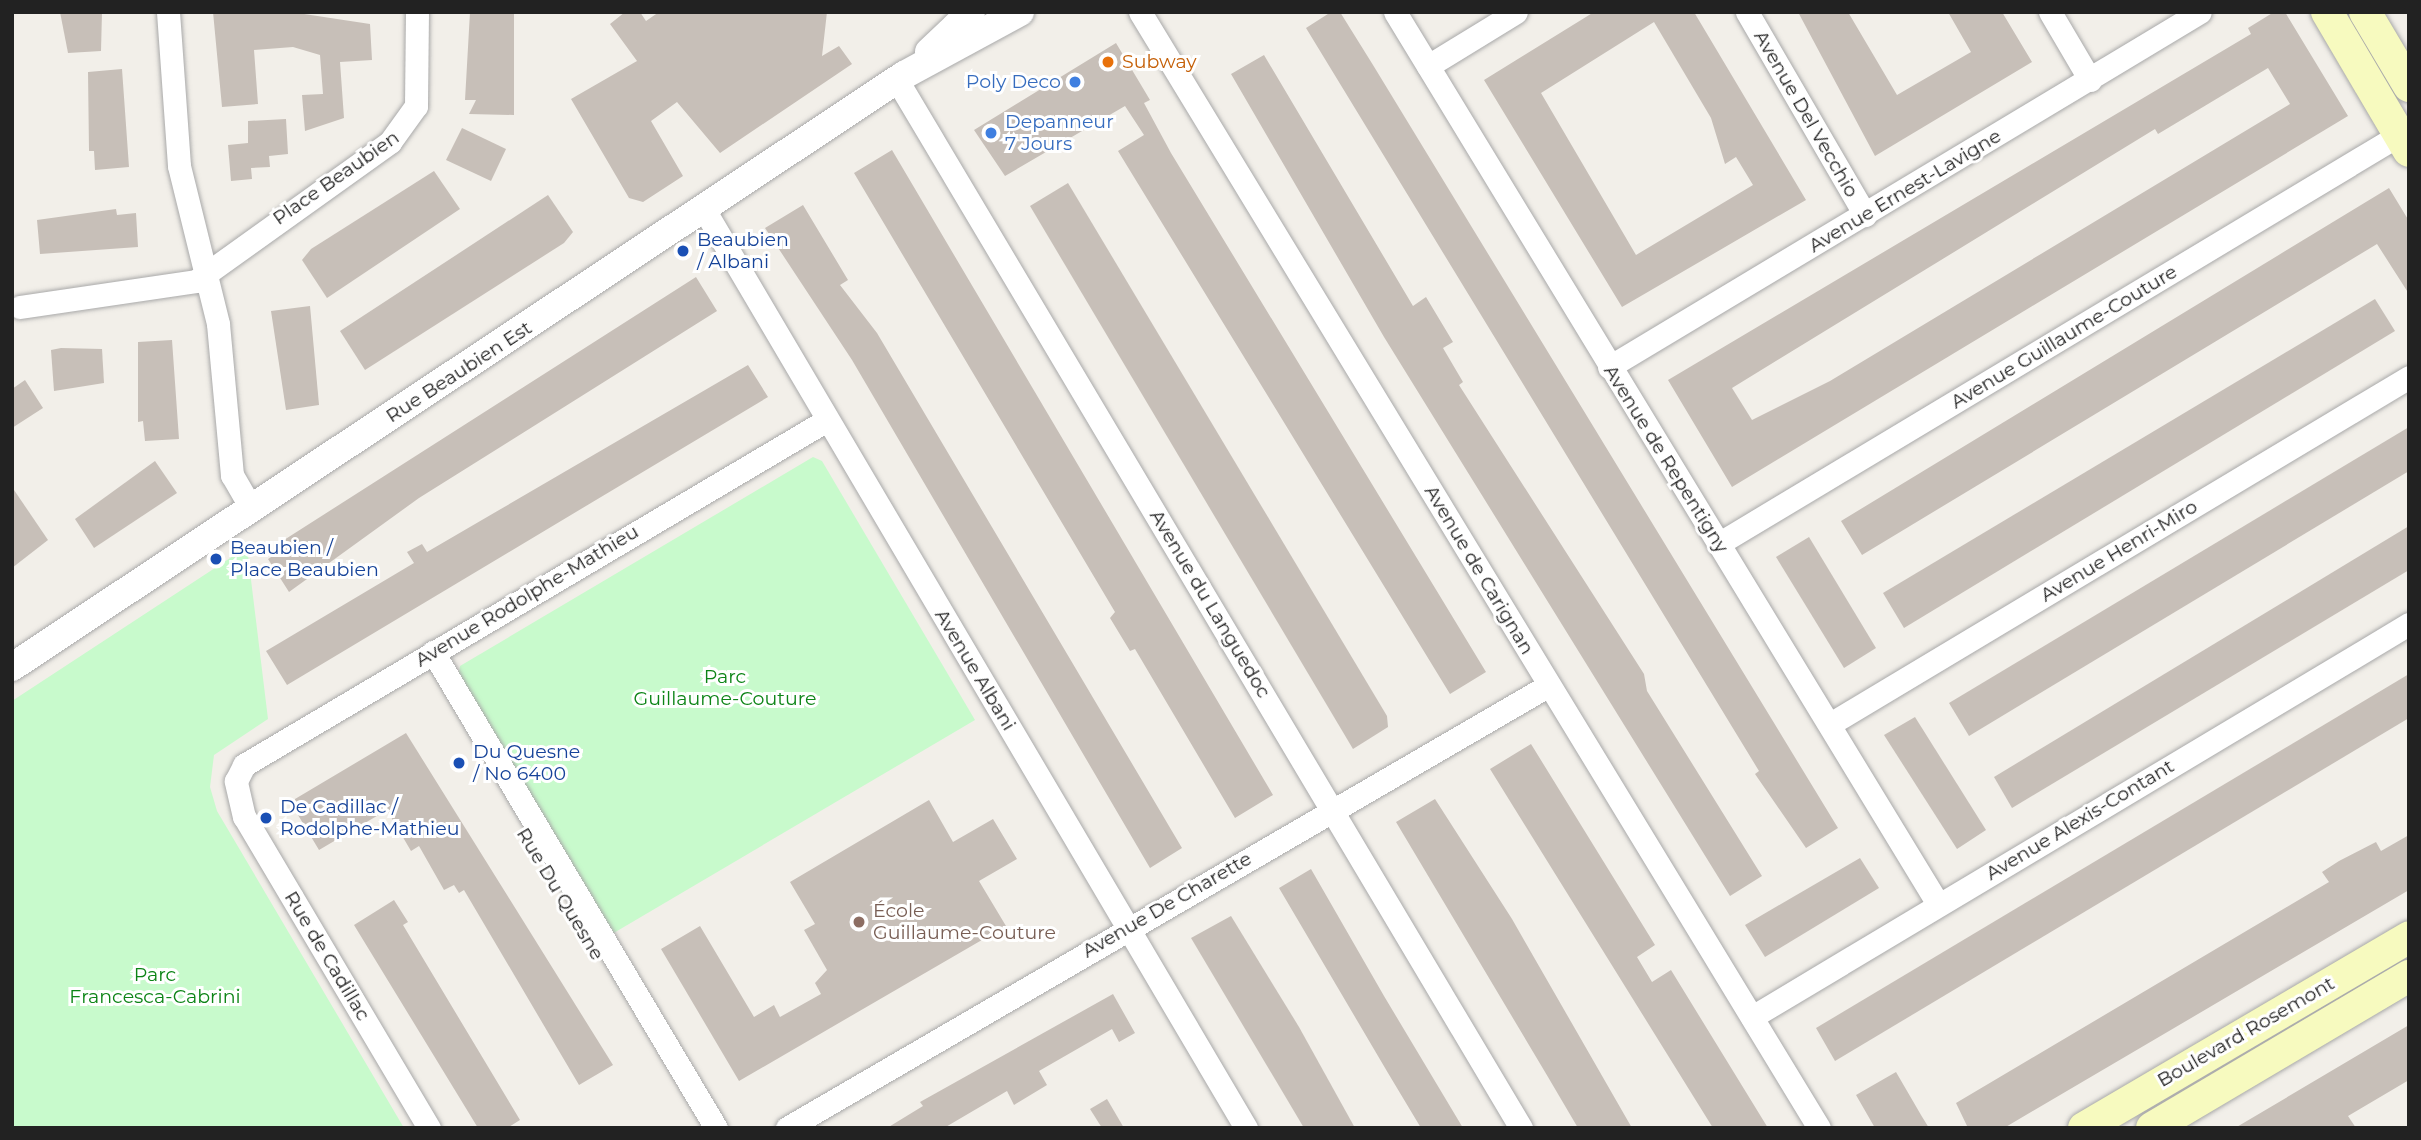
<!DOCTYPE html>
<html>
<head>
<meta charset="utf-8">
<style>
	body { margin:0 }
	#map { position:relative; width:2421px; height:1140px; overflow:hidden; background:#f2efe9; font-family:Montserrat,sans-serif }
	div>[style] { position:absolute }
	.park>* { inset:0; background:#c8facc }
	.building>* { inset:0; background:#c7bfb8 }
	.roads { filter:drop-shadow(0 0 2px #a9a9a9) drop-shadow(0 0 2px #a9a9a9) }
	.minor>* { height:23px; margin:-11.5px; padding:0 11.5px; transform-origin:11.5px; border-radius:11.5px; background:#fff }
	.tertiary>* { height:28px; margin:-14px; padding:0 14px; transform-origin:14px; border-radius:14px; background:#fff }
	.secondary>* { height:32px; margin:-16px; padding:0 16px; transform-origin:16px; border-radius:16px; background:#f7fabf }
	.dots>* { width:19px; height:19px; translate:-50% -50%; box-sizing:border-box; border:4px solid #fff; border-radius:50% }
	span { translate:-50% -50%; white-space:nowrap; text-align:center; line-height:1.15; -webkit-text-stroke:6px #fff; paint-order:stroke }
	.food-label { font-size:19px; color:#c56008 }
	.left { translate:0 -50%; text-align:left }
	.shop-label { font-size:19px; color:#366cbe }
	.right { translate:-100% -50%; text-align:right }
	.street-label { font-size:19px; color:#222 }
	.transit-label { font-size:19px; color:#164399 }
	.park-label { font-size:19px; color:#0c8416 }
	.education-label { font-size:19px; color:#785e54 }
	.frame { position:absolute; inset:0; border:14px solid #222; pointer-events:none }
</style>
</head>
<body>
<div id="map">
	<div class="park">
		<i style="clip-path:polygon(813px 457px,822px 461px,975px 720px,612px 934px,459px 675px,460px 666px)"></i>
		<i style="clip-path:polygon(247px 547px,268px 719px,214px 755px,210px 787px,217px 811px,404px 1128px,12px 1128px,12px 701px)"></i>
	</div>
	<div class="building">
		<i style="clip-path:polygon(60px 12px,102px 12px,101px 51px,68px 53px)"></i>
		<i style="clip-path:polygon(213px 12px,291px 12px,370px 24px,372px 60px,340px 62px,344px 118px,305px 131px,302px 95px,323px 94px,320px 55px,293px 47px,254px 50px,258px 104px,222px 107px)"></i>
		<i style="clip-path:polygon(470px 12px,514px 12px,514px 115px,469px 114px,476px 100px,465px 100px)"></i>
		<i style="clip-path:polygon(625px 12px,640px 12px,646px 21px,659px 12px,827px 12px,822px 56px,839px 46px,852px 64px,720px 153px,677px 102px,651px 121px,683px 176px,643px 202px,629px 198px,571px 99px,637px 61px,610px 24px)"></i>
		<i style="clip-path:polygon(1331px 12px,1340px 12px,1373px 65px,1838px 828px,1806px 848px,1755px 774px,1759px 771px,1306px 28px)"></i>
		<i style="clip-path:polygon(evenodd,1594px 12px,1694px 12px,1806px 200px,1622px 307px,1484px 80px,1594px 12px,1654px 22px,1711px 118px,1725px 164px,1736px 157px,1753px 185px,1636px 255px,1541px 93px,1654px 22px)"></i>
		<i style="clip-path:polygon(1798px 12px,1848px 12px,1897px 95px,1971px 52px,1948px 12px,2002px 12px,2032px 62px,1875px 156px)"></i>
		<i style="clip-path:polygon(evenodd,2274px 12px,2285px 12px,2348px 116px,1732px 487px,1668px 380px,2251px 34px,2248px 28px,2274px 12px,2268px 68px,2290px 104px,1830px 381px,1752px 420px,1732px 388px,2155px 129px,2158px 134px,2268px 68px)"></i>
		<i style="clip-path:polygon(1116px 43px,1150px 100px,1144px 103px,1171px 153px,1486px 672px,1450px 694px,1118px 151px,1144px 135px,1125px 106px,1005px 176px,974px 130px)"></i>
		<i style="clip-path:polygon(1264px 55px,1413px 306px,1426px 297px,1453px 342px,1443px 348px,1463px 382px,1459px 385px,1644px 674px,1647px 691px,1762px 876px,1730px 896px,1384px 337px,1231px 74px)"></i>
		<i style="clip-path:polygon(122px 69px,129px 167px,95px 170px,94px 151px,89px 151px,88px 72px)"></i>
		<i style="clip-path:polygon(286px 119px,288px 154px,269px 156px,270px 167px,251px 168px,252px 179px,231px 181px,228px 145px,248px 143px,248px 121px)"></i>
		<i style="clip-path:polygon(462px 128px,506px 149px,491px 181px,446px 160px)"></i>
		<i style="clip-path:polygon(892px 150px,1273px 795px,1235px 818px,1135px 649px,1130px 651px,1110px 618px,1115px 612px,854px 173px)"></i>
		<i style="clip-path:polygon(434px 171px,460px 209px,327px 298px,302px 260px,311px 249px)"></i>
		<i style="clip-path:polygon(1068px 183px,1387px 716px,1388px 727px,1353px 749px,1030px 206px)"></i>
		<i style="clip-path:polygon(2389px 188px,2409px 221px,2409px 294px,2377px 244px,1862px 555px,1841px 521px)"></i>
		<i style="clip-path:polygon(548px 195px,573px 232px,564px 243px,365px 370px,340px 331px)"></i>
		<i style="clip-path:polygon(803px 205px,848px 280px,840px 285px,877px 333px,1182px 848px,1150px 868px,852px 360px,765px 228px)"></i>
		<i style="clip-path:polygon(116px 209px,117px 215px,136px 213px,138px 247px,40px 254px,37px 220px)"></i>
		<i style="clip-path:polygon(696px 277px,717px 311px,419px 498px,289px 592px,268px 559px,288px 546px,284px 540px)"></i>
		<i style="clip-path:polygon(2375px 299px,2395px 331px,1904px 628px,1883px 593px)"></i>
		<i style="clip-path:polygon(310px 306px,319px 405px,286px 410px,271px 311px)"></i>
		<i style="clip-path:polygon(172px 340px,179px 439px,145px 441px,143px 421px,138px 422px,138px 342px)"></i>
		<i style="clip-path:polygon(61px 348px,102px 349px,104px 383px,54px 391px,51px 350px)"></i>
		<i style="clip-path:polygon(748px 365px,768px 397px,287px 685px,266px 651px,414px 563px,407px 552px,422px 544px,427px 552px)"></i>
		<i style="clip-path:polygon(25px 380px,43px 408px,12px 428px,12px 389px)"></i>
		<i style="clip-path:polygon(2409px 427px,2409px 471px,1969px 736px,1949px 703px)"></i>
		<i style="clip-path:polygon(155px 461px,177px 493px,94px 548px,75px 519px)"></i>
		<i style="clip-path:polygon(12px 487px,48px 540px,12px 568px)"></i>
		<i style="clip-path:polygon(2409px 526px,2409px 570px,2012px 808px,1994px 777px)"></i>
		<i style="clip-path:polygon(1809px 537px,1876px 648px,1844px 668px,1776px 557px)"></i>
		<i style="clip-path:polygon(2409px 674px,2409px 718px,1835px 1061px,1816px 1028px)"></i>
		<i style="clip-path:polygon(1915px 717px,1986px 830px,1957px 849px,1884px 735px)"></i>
		<i style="clip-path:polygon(406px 733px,613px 1065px,579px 1085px,464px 890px,459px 893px,454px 885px,444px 890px,419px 846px,411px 851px,387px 810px,319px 850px,295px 810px,295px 799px)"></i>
		<i style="clip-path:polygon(1531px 744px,1655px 945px,1637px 957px,1652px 982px,1671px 970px,1768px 1128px,1713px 1128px,1490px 769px)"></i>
		<i style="clip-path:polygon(1435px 799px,1512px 919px,1632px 1128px,1578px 1128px,1548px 1077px,1396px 822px)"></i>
		<i style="clip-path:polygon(929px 800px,953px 842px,993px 819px,1017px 859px,979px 881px,1006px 926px,739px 1081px,661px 949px,700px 926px,754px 1017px,774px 1005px,780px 1017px,821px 994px,815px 983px,827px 970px,804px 930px,815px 924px,790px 882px)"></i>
		<i style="clip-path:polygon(2409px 835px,2409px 890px,2004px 1128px,1968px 1128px,1956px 1103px,2329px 882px,2322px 872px,2339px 861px,2376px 842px,2381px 851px)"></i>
		<i style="clip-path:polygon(1860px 858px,1879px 888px,1765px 957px,1745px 925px)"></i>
		<i style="clip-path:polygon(1311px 869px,1384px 996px,1463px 1128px,1421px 1128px,1388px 1073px,1279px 888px)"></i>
		<i style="clip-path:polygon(394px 900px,408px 922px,403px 925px,520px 1120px,507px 1128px,478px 1128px,354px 925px)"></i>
		<i style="clip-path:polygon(1231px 916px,1299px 1027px,1355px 1128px,1304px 1128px,1191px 938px)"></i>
		<i style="clip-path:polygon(1113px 994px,1135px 1033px,1119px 1042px,1112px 1029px,1039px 1071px,1047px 1085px,1014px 1105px,1007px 1091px,944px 1128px,887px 1128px,923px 1106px,920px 1102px)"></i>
		<i style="clip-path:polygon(2409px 1025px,2409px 1080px,2348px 1116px,2356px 1128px,2235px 1128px)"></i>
		<i style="clip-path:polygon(1896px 1072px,1921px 1115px,1929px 1128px,1875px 1128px,1856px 1095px)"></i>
		<i style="clip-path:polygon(1107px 1099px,1124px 1128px,1102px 1128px,1090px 1109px)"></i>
	</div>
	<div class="roads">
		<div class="minor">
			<i style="left:168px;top:12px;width:154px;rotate:85.9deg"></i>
			<i style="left:179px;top:166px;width:163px;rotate:76.1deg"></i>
			<i style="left:218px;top:324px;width:152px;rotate:84.7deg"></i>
			<i style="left:232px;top:475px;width:39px;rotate:60deg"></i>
			<i style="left:1140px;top:12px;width:1306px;rotate:58.68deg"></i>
			<i style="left:1395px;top:12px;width:1044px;rotate:58.67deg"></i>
			<i style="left:1747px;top:12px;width:235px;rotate:59.8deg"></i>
			<i style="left:2050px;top:12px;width:79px;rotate:59.5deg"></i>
			<i style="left:1428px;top:66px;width:103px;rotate:-31.5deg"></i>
			<i style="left:897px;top:80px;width:1220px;rotate:59.23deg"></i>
			<i style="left:705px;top:211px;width:1065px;rotate:59.46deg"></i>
			<i style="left:20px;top:307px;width:178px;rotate:-8.4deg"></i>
			<i style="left:196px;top:281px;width:239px;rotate:-35.6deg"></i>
			<i style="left:390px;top:142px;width:44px;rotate:-54.2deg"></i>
			<i style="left:416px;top:106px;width:94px;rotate:-89.4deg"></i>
			<i style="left:1609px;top:367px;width:689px;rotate:-30.99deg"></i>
			<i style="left:1718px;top:544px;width:806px;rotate:-30.99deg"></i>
			<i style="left:433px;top:652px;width:554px;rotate:59.27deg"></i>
			<i style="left:1830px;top:724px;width:675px;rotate:-30.93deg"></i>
			<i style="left:1752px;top:1017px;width:766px;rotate:-30.89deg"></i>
			<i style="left:429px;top:1128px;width:362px;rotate:-120.7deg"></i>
			<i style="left:244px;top:817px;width:37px;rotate:-103deg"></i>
			<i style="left:236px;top:781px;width:18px;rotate:-63deg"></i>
			<i style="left:244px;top:765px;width:677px;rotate:-30.62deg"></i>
			<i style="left:787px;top:1128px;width:881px;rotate:-30.17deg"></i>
		</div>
		<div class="tertiary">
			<i style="left:929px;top:52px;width:58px;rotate:-43.6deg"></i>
			<i style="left:12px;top:667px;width:1071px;rotate:-33.57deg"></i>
			<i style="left:904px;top:75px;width:132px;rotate:-28.5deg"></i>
		</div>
		<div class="secondary">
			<i style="left:2327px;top:12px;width:161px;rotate:59.5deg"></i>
			<i style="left:2365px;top:12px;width:86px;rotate:59.3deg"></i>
			<i style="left:2084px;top:1128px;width:377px;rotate:-30.4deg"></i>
			<i style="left:2152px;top:1128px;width:299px;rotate:-30.6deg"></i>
		</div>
	</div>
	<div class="dots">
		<i style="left:1108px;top:62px;background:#e8710a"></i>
		<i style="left:1075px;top:82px;background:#3f7fe0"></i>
		<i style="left:991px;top:133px;background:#3f7fe0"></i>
		<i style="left:683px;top:251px;background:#1a4fb4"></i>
		<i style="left:216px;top:559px;background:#1a4fb4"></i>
		<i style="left:459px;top:763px;background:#1a4fb4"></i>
		<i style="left:266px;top:818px;background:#1a4fb4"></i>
		<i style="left:859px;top:922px;background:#8d6e63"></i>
	</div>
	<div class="food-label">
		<span class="left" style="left:1122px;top:62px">Subway</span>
	</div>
	<div class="shop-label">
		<span class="right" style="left:1061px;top:82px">Poly Deco</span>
		<span class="left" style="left:1005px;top:133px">Depanneur<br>7 Jours</span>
	</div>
	<div class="street-label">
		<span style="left:1806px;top:114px;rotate:60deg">Avenue Del Vecchio</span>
		<span style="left:336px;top:178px;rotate:-35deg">Place Beaubien</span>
		<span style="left:1905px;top:191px;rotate:-31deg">Avenue Ernest-Lavigne</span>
		<span style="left:2064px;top:337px;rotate:-31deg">Avenue Guillaume-Couture</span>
		<span style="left:459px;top:372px;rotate:-33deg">Rue Beaubien Est</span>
		<span style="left:1666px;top:459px;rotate:58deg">Avenue de Repentigny</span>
		<span style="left:2119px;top:551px;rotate:-31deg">Avenue Henri-Miro</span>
		<span style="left:1479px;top:570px;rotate:59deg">Avenue de Carignan</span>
		<span style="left:527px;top:596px;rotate:-31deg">Avenue Rodolphe-Mathieu</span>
		<span style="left:1210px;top:604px;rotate:59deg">Avenue du Languedoc</span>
		<span style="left:975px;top:670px;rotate:59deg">Avenue Albani</span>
		<span style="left:2080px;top:820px;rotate:-31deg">Avenue Alexis-Contant</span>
		<span style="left:560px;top:894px;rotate:59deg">Rue Du Quesne</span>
		<span style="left:1167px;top:905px;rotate:-30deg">Avenue De Charette</span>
		<span style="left:327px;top:956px;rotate:59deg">Rue de Cadillac</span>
		<span style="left:2246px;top:1032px;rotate:-30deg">Boulevard Rosemont</span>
	</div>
	<div class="transit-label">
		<span class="left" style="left:697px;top:251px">Beaubien<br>/ Albani</span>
		<span class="left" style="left:230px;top:559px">Beaubien /<br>Place Beaubien</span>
		<span class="left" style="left:473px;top:763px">Du Quesne<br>/ No 6400</span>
		<span class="left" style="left:280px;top:818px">De Cadillac /<br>Rodolphe-Mathieu</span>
	</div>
	<div class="park-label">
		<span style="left:725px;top:688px">Parc<br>Guillaume-Couture</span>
		<span style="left:155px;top:986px">Parc<br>Francesca-Cabrini</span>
	</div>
	<div class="education-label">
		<span class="left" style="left:873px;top:922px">École<br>Guillaume-Couture</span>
	</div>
	<div class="frame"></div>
</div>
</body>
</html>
